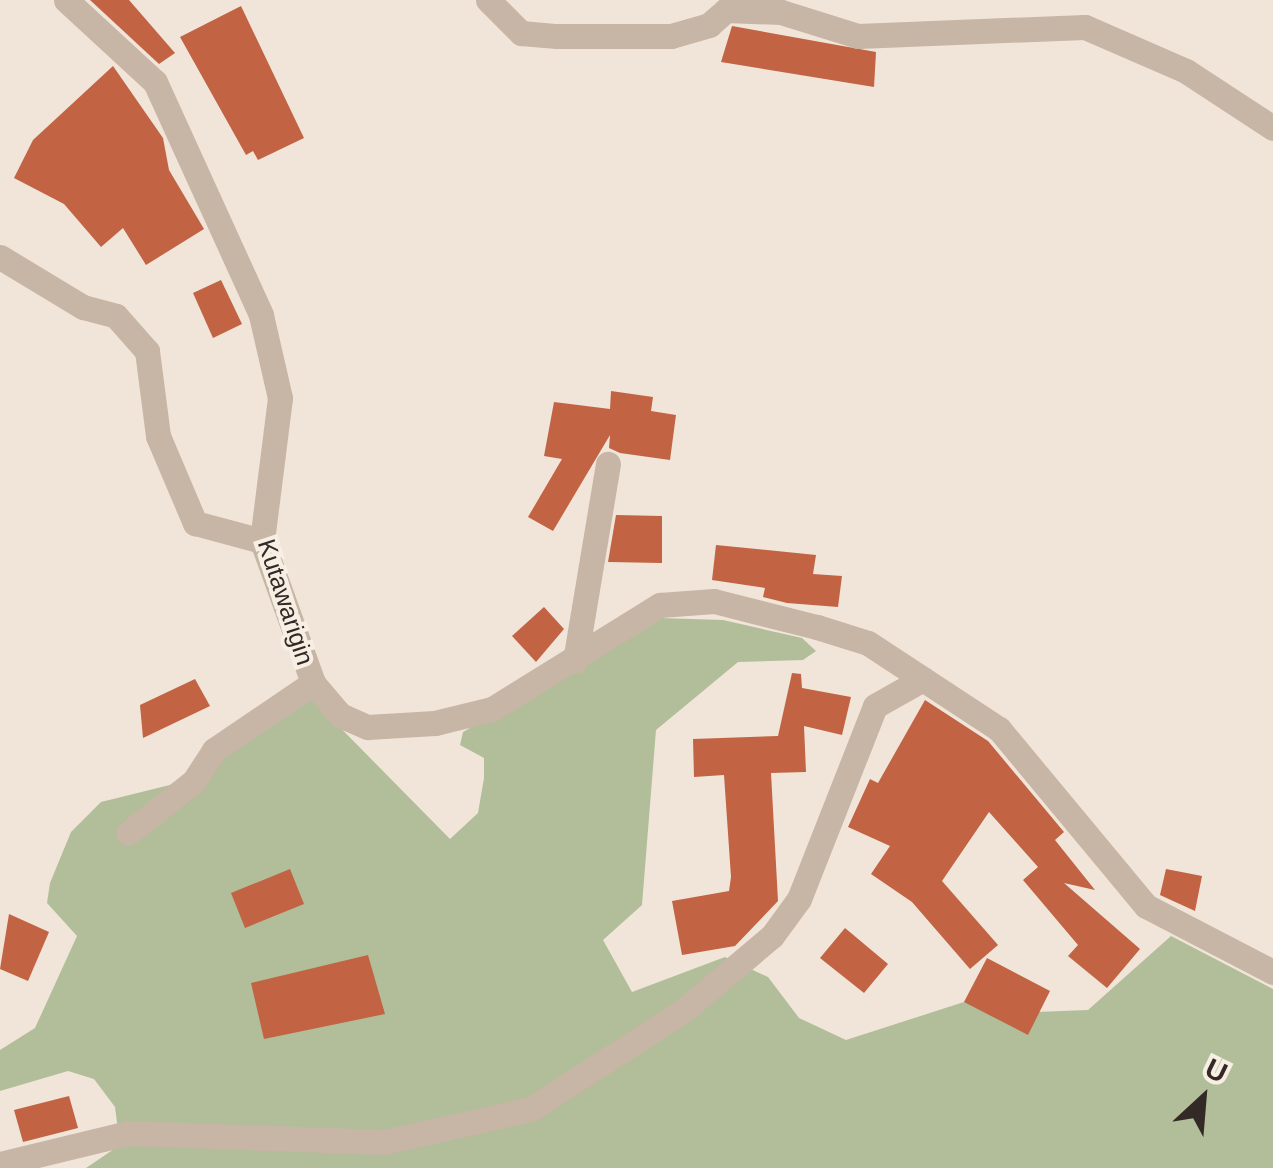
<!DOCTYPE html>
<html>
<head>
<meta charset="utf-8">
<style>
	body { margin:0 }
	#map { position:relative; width:1273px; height:1168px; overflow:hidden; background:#f0e5d8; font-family:Helvetica,sans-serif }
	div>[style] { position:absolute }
	.green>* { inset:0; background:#b1be99 }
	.building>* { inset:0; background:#c26344 }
	.minor>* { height:25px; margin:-12.5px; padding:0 12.5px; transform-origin:12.5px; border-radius:12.5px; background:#c7b5a5 }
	span { translate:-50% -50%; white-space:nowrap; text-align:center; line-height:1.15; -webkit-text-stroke:8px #f8efe4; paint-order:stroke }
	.street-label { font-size:25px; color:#332a26 }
	.north { position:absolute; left:1153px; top:1048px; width:100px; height:100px; -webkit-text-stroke:8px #f8efe4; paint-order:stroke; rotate:26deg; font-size:28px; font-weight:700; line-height:40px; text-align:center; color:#332a26 }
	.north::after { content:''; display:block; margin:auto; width:35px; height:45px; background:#332a26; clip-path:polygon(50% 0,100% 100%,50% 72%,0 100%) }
</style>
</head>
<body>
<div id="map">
	<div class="green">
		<i style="clip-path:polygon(659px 618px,723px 620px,802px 638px,816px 651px,803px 660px,738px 662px,656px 730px,642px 905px,603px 940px,632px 992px,725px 957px,768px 977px,799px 1018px,846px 1040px,964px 1002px,1012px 1013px,1088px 1010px,1171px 936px,1273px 989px,1273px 1168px,86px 1168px,120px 1145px,115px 1107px,94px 1079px,68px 1071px,0 1091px,0 1050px,35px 1028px,77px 936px,47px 903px,50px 883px,71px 832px,101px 802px,174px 784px,311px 698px,450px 839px,478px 813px,484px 778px,484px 758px,460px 745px,463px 732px)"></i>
	</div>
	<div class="building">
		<i style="clip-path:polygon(90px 0,129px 0,175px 53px,159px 64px)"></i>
		<i style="clip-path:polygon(241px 6px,304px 138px,258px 160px,253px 151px,246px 155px,180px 37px)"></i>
		<i style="clip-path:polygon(732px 26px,876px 52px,874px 87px,721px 62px)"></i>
		<i style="clip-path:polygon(113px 66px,163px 138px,169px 170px,204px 229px,146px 265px,123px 228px,101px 247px,64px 204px,14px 178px,33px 140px)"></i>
		<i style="clip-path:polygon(221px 280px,242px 324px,213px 338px,193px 293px)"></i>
		<i style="clip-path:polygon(611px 391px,653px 397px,651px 411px,676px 415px,670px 460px,620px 453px,609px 448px,610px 435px,553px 531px,528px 517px,562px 459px,544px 456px,554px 402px,610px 409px)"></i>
		<i style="clip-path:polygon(616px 515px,662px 516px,662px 563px,608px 562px)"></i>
		<i style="clip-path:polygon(716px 545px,816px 555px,813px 574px,842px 576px,838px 607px,787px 603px,763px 597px,765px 588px,712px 580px)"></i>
		<i style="clip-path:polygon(544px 607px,564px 629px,536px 662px,512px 636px)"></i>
		<i style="clip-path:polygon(792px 673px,801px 674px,802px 688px,851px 697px,842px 735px,804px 726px,806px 772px,771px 773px,778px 901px,735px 946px,682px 955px,672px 901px,729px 891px,731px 877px,724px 775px,694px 777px,693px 739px,778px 736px)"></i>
		<i style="clip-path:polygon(195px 679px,210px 706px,143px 738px,140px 705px)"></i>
		<i style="clip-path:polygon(925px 700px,988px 741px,1064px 832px,1055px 840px,1095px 890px,1064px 883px,1140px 949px,1107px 988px,1068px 956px,1078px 945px,1023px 880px,1038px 867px,989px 812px,942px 881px,998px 945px,970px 969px,912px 902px,871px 874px,890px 846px,848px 827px,870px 779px,878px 783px)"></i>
		<i style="clip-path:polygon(290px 869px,304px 904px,245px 928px,231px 893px)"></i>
		<i style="clip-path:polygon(1166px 869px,1202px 876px,1195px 911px,1160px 895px)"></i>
		<i style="clip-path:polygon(9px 914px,49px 932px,28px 981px,0 969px)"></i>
		<i style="clip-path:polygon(845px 928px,888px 964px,864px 993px,820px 958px)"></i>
		<i style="clip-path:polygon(368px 955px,385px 1014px,264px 1039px,251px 983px)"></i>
		<i style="clip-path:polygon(987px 958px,1050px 991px,1028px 1035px,964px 1002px)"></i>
		<i style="clip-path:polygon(69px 1096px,78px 1128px,23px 1142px,14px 1110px)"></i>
	</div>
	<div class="minor">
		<i style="left:66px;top:0;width:121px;rotate:42.7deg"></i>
		<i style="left:155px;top:82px;width:256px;rotate:65.5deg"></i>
		<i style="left:261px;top:315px;width:85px;rotate:77.1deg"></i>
		<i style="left:280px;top:398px;width:144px;rotate:97.2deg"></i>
		<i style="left:262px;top:541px;width:151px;rotate:70.2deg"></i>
		<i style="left:313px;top:683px;width:42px;rotate:49.8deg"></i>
		<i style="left:340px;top:715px;width:30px;rotate:24deg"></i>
		<i style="left:367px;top:727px;width:68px;rotate:-3.4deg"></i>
		<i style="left:435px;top:723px;width:59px;rotate:-13.8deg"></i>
		<i style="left:492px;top:709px;width:198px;rotate:-31.8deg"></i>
		<i style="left:660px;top:605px;width:54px;rotate:-4.2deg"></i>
		<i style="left:714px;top:601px;width:106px;rotate:14.2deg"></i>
		<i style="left:817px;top:627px;width:53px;rotate:17.4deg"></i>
		<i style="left:868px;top:643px;width:157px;rotate:33.3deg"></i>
		<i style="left:999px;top:729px;width:230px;rotate:50.3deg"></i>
		<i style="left:1146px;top:906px;width:143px;rotate:27.5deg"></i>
		<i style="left:488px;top:0;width:47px;rotate:45deg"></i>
		<i style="left:521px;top:33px;width:36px;rotate:5deg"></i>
		<i style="left:557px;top:36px;width:114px"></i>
		<i style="left:671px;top:36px;width:40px;rotate:-16deg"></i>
		<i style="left:709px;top:25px;width:23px;rotate:-41deg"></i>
		<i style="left:726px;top:10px;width:55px;rotate:2.1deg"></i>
		<i style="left:781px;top:12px;width:81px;rotate:17.3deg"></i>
		<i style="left:858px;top:36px;width:227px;rotate:-2.3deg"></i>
		<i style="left:1085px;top:27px;width:110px;rotate:23.5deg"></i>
		<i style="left:1186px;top:71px;width:104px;rotate:33.2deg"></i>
		<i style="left:0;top:257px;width:97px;rotate:31.1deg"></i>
		<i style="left:83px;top:307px;width:34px;rotate:15deg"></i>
		<i style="left:116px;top:316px;width:47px;rotate:48.5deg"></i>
		<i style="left:147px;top:351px;width:86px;rotate:82.6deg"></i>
		<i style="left:158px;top:436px;width:95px;rotate:67deg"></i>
		<i style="left:195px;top:523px;width:69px;rotate:15deg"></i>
		<i style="left:575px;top:661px;width:200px;rotate:-80.5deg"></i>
		<i style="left:128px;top:833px;width:84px;rotate:-38.2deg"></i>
		<i style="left:194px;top:781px;width:37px;rotate:-57deg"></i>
		<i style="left:214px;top:750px;width:120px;rotate:-34.1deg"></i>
		<i style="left:0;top:1164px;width:132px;rotate:-13.6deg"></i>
		<i style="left:128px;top:1133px;width:256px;rotate:2deg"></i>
		<i style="left:384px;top:1142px;width:151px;rotate:-12.7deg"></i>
		<i style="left:531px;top:1109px;width:182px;rotate:-32.9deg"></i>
		<i style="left:684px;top:1010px;width:115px;rotate:-40.1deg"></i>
		<i style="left:772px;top:936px;width:46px;rotate:-53.9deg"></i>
		<i style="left:799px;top:899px;width:207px;rotate:-68.5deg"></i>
		<i style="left:875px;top:706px;width:55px;rotate:-29.4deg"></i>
	</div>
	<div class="street-label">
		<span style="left:286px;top:602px;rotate:72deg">Kutawarigin</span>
	</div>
	<div class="north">U</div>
</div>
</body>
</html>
